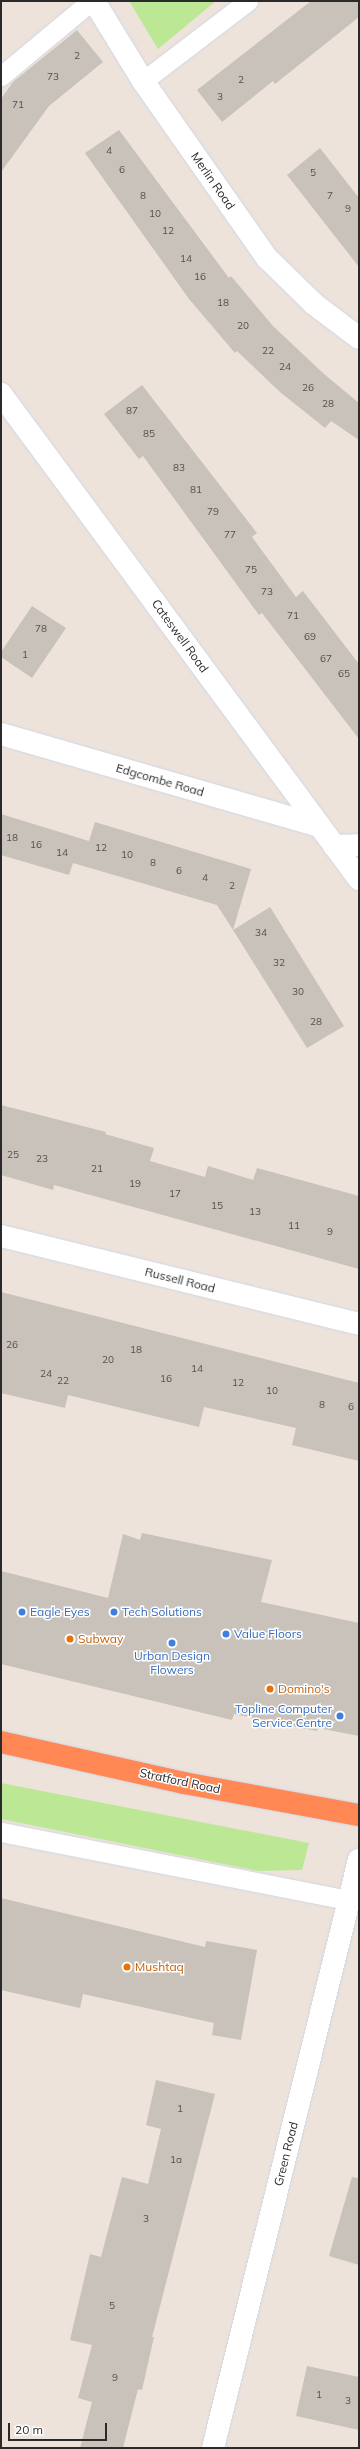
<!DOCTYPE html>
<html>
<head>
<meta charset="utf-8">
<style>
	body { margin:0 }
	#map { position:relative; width:360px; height:2449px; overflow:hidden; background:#ede3db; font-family:Mulish,sans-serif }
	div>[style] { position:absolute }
	.green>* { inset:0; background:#bce795 }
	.building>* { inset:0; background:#c8c2ba }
	.roads { filter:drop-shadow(0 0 1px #d1d7e4) drop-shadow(0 0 1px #d1d7e4) }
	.lane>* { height:19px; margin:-9.5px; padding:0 9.5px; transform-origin:9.5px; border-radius:9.5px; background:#fff }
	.street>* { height:22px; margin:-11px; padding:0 11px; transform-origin:11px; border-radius:11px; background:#fff }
	.secondary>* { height:22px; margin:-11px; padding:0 11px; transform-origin:11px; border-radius:11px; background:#fff }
	.highway>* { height:22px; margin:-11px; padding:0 11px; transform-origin:11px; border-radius:11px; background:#f85 }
	.dots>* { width:11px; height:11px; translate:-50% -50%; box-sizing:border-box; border:2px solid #fff; border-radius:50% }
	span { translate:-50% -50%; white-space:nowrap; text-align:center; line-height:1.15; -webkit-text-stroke:3px #fff; paint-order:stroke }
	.number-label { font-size:10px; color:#52504e }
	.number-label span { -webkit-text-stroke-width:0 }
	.street-label { font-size:12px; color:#2a2a2a }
	.shop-label { font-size:12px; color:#366cbe }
	.left { translate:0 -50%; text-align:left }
	.right { translate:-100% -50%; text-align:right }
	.food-label { font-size:12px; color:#c56008 }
	.frame { position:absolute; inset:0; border:2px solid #2a2a2a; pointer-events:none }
	.scale { position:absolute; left:8px; top:2423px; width:99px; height:18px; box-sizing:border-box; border:2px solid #2a2a2a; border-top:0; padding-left:5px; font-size:12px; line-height:14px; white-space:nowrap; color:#2a2a2a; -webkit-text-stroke:3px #fff; paint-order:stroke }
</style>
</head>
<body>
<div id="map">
	<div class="green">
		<i style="clip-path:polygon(129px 1px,216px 1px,158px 49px)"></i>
		<i style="clip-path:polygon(1px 1783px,309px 1843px,302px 1870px,258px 1871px,1px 1819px)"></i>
	</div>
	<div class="building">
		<i style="clip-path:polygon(311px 1px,359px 1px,359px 17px,275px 84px,273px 81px,222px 122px,197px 90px)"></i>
		<i style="clip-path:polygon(77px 30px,103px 62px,49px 106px,1px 172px,1px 99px,13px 82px)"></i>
		<i style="clip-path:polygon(119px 130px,229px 278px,231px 276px,273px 326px,324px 374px,359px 403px,359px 440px,331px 421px,325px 428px,280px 392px,237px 351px,235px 353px,189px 299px,85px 153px)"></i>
		<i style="clip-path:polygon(320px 148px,359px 198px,359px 267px,287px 175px)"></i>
		<i style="clip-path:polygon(142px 385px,257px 533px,252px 537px,296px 597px,303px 591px,359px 664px,359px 739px,262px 613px,259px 615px,143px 456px,139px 459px,104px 414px)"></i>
		<i style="clip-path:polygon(32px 606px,66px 628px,32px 678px,1px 657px,1px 652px)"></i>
		<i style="clip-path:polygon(1px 814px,89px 841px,95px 822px,251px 869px,233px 930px,217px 905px,73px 863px,69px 875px,1px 855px)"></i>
		<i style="clip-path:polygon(270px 907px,344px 1026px,307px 1048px,233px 930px)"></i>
		<i style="clip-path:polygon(1px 1105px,106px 1132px,105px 1134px,154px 1148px,150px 1161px,205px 1177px,208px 1166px,253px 1180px,257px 1168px,359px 1196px,359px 1269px,54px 1185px,53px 1190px,1px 1175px)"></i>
		<i style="clip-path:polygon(1px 1292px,359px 1383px,359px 1461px,292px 1445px,296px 1428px,204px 1407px,199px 1427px,68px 1395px,65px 1408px,1px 1393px)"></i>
		<i style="clip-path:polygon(142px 1533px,272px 1560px,261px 1602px,359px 1623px,359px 1736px,318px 1728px,317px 1731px,234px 1714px,232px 1720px,1px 1664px,1px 1571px,108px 1598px,123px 1534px,140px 1540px)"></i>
		<i style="clip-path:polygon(1px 1898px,205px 1947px,206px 1941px,257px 1950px,241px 2040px,212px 2035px,214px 2023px,83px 1994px,80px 2008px,1px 1990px)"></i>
		<i style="clip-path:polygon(156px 2080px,215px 2094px,152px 2337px,154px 2337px,142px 2390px,138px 2389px,123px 2448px,80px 2448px,92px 2402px,78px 2398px,92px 2345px,70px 2340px,90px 2254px,101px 2257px,122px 2177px,148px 2184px,161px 2129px,146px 2125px)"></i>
		<i style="clip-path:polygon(352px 2177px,359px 2178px,359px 2265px,329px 2256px)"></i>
		<i style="clip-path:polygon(307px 2366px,359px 2377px,359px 2430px,296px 2416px)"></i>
	</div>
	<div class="roads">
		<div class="lane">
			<i style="left:1px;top:76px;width:117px;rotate:-39.8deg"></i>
			<i style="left:143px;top:81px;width:132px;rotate:-37.3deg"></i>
			<i style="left:1px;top:1832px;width:355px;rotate:11.1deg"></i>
		</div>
		<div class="street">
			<i style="left:94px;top:1px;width:94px;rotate:58.5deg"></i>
			<i style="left:143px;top:81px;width:216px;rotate:55deg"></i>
			<i style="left:267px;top:258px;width:66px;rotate:44.4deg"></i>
			<i style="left:314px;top:304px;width:56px;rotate:37.1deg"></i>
			<i style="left:1px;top:734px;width:331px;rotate:16.1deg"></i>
			<i style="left:334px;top:846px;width:25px;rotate:-2deg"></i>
			<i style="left:1px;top:1236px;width:369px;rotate:13.8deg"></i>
			<i style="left:213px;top:2448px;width:606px;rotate:-76.06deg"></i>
		</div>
		<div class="secondary">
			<i style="left:1px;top:394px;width:603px;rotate:53.57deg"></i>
		</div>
		<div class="highway">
			<i style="left:1px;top:1742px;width:188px;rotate:12.6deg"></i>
			<i style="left:184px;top:1783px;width:178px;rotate:10.4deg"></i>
		</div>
	</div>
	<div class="dots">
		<i style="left:22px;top:1612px;background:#3f7fe0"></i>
		<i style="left:114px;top:1612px;background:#3f7fe0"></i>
		<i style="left:226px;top:1634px;background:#3f7fe0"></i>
		<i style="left:70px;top:1639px;background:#e8710a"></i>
		<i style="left:172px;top:1643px;background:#3f7fe0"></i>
		<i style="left:270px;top:1689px;background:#e8710a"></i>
		<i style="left:340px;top:1716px;background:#3f7fe0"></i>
		<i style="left:127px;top:1967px;background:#e8710a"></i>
	</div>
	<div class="number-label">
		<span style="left:77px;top:56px">2</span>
		<span style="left:53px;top:77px">73</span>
		<span style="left:241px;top:80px">2</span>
		<span style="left:220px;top:97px">3</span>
		<span style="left:18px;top:105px">71</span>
		<span style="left:109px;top:151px">4</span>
		<span style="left:122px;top:170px">6</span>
		<span style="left:313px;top:173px">5</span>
		<span style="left:143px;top:196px">8</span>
		<span style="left:330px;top:196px">7</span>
		<span style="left:348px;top:209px">9</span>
		<span style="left:155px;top:214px">10</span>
		<span style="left:168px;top:231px">12</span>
		<span style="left:186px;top:259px">14</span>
		<span style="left:200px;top:277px">16</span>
		<span style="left:223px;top:303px">18</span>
		<span style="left:243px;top:326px">20</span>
		<span style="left:268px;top:351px">22</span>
		<span style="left:285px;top:367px">24</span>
		<span style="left:308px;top:388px">26</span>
		<span style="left:328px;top:404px">28</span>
		<span style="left:132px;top:411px">87</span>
		<span style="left:149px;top:434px">85</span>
		<span style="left:179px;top:468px">83</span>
		<span style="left:196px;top:490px">81</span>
		<span style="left:213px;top:512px">79</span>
		<span style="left:230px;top:535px">77</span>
		<span style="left:251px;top:570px">75</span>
		<span style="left:267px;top:592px">73</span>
		<span style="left:293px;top:616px">71</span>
		<span style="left:41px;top:629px">78</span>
		<span style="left:310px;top:637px">69</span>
		<span style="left:25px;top:655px">1</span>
		<span style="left:326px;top:659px">67</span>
		<span style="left:344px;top:674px">65</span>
		<span style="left:12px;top:838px">18</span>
		<span style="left:36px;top:845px">16</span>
		<span style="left:101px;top:848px">12</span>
		<span style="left:62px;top:853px">14</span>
		<span style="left:127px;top:855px">10</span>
		<span style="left:153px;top:863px">8</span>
		<span style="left:179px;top:871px">6</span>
		<span style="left:205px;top:878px">4</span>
		<span style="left:232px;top:886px">2</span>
		<span style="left:261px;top:933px">34</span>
		<span style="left:279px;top:963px">32</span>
		<span style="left:298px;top:992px">30</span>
		<span style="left:316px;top:1022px">28</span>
		<span style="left:13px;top:1155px">25</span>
		<span style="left:42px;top:1159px">23</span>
		<span style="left:97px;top:1169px">21</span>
		<span style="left:135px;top:1184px">19</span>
		<span style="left:175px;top:1194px">17</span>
		<span style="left:217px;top:1206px">15</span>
		<span style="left:255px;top:1212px">13</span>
		<span style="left:294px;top:1226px">11</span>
		<span style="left:330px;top:1232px">9</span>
		<span style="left:12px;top:1345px">26</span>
		<span style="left:136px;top:1350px">18</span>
		<span style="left:108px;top:1360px">20</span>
		<span style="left:197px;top:1369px">14</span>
		<span style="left:46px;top:1374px">24</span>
		<span style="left:166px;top:1379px">16</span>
		<span style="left:63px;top:1381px">22</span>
		<span style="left:238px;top:1383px">12</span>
		<span style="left:272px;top:1391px">10</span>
		<span style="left:322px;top:1405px">8</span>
		<span style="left:351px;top:1407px">6</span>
		<span style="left:180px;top:2109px">1</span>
		<span style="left:176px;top:2160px">1a</span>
		<span style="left:146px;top:2219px">3</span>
		<span style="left:112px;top:2306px">5</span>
		<span style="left:115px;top:2378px">9</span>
		<span style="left:319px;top:2395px">1</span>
		<span style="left:348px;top:2401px">3</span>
	</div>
	<div class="street-label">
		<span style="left:213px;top:181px;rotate:55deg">Merlin Road</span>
		<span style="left:180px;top:636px;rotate:54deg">Cateswell Road</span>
		<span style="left:160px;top:780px;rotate:16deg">Edgcombe Road</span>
		<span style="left:180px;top:1280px;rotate:14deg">Russell Road</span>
		<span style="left:180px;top:1781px;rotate:12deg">Stratford Road</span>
		<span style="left:286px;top:2154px;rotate:-76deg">Green Road</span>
	</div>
	<div class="shop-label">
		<span class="left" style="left:30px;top:1612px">Eagle Eyes</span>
		<span class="left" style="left:122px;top:1612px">Tech Solutions</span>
		<span class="left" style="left:234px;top:1634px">Value Floors</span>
		<span style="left:172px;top:1663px">Urban Design<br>Flowers</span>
		<span class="right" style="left:332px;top:1716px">Topline Computer<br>Service Centre</span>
	</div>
	<div class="food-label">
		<span class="left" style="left:78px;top:1639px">Subway</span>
		<span class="left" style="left:278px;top:1689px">Domino's</span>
		<span class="left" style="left:135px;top:1967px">Mushtaq</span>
	</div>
	<div class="frame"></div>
	<div class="scale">20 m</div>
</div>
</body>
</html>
